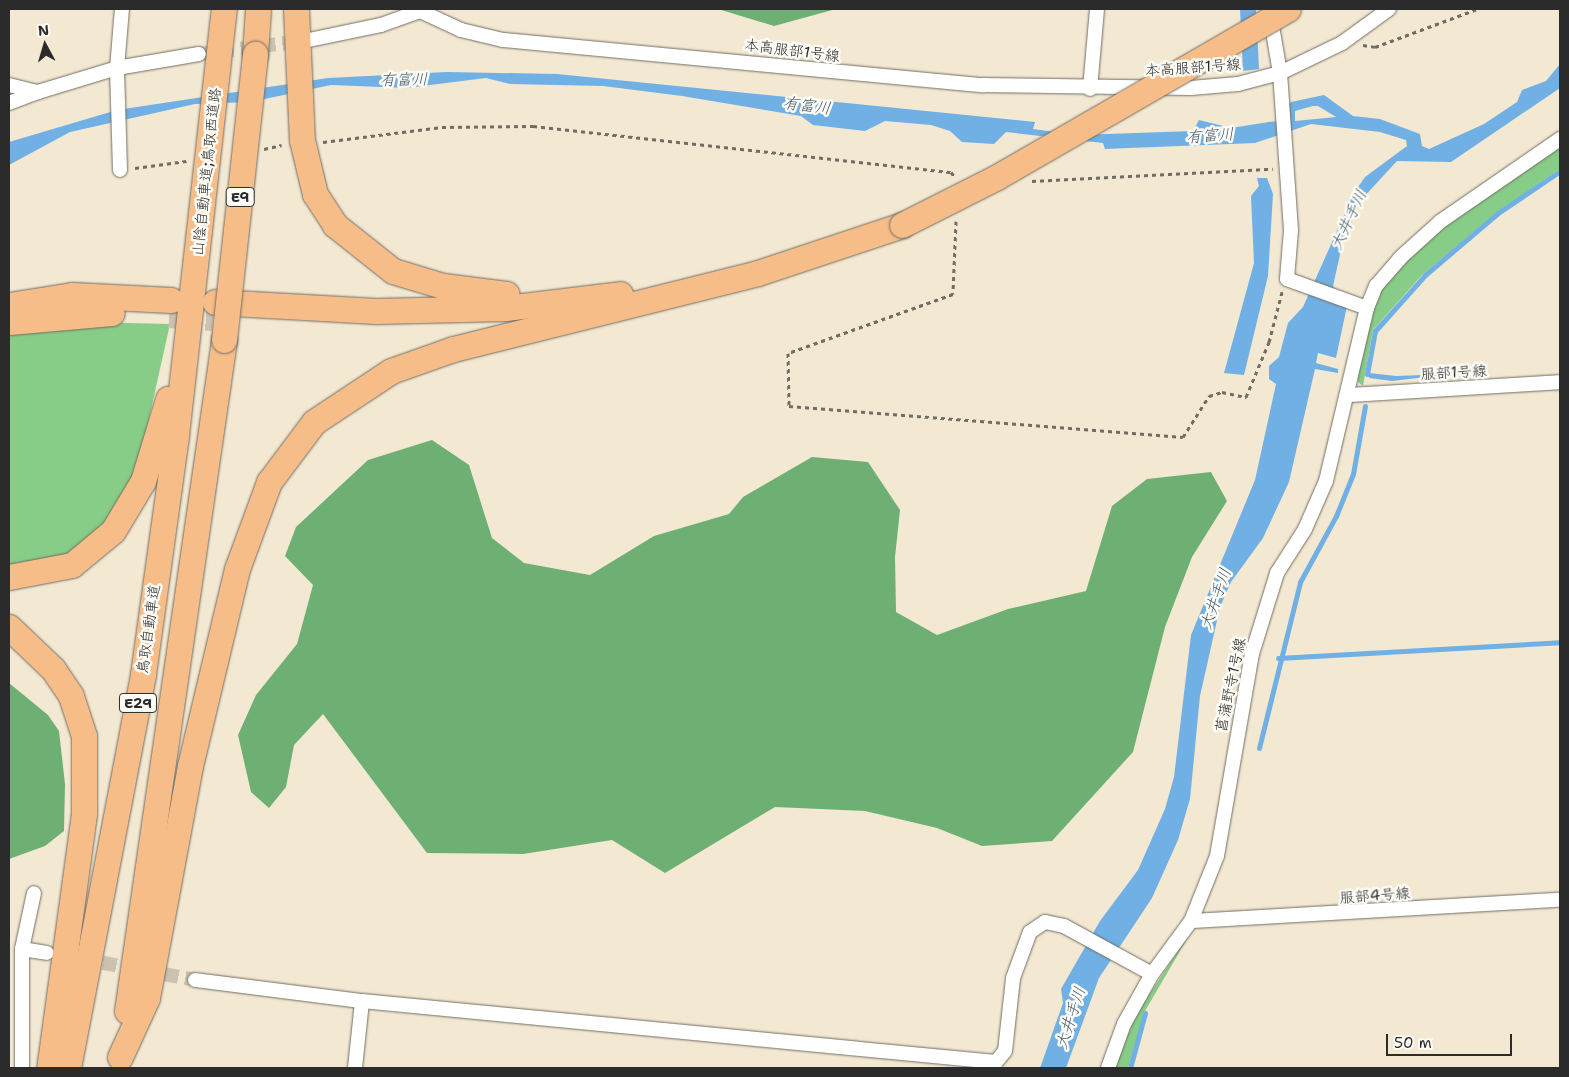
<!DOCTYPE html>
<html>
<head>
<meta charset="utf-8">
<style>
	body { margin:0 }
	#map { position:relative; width:1569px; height:1077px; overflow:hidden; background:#f3e8d1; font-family:"Shantell Sans","Klee One",sans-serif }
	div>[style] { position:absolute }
	.green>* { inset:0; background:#88cd87 }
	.forest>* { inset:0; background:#6eb074 }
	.water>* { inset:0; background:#70b0e4 }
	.stream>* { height:5px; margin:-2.5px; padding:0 2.5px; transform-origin:2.5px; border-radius:2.5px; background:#70b0e4 }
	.minor-tunnel>* { height:14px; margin-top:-7px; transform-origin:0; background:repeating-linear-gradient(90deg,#cbc2b0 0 14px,transparent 0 21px) }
	.motorway-tunnel>* { height:25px; margin-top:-12.5px; transform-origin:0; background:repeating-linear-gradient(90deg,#cbc2b0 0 25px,transparent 0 37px) }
	.path>* { height:3px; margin-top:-1.5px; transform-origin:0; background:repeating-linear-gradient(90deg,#716d65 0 4px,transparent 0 8px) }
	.roads { filter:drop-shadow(0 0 1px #716d65) drop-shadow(0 0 1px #716d65) }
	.minor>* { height:14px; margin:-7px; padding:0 7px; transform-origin:7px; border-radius:7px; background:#fff }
	.motorway>* { height:25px; margin:-12.5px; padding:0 12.5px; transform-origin:12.5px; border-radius:12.5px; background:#f7bd88 }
	.bridges { filter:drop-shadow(0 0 1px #716d65) drop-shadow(0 0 1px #716d65) }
	.motorway-bridge>* { height:25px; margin:-12.5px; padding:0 12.5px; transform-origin:12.5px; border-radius:12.5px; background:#f7bd88 }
	span { translate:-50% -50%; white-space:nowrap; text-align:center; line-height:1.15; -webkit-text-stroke:5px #fdfcf7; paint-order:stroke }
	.shield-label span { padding:1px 4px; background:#fdfcf7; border:1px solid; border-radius:4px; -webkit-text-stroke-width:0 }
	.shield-label { font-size:14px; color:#2b2b2b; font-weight:700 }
	.street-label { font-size:15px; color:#2b2b2b }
	.water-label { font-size:16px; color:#435a6c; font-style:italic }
	.frame { position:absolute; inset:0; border:10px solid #2b2b2b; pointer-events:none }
	.north { position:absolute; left:20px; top:20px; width:50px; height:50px; -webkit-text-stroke:4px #fdfcf7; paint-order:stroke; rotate:354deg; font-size:14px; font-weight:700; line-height:20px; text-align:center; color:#2b2b2b }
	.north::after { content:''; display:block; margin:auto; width:18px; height:22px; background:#2b2b2b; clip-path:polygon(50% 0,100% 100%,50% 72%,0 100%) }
	.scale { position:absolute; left:1386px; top:1034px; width:126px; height:22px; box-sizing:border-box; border:2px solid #2b2b2b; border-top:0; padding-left:6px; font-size:15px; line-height:18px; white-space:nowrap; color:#2b2b2b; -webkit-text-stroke:4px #fdfcf7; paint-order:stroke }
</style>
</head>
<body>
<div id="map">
	<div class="green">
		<i style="clip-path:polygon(1560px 145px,1560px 169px,1496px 213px,1422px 275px,1373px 330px,1363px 386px,1358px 382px,1356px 373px,1372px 306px,1388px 279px,1448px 221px)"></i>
		<i style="clip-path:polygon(86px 322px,170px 324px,140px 459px,119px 506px,83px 546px,55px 560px,9px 566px,9px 331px)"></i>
		<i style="clip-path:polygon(1194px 927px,1145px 1011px,1128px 1068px,1112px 1068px,1129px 1025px)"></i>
	</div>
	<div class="forest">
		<i style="clip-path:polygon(718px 9px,836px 9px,774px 26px)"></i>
		<i style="clip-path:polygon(432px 440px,469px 465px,492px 538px,524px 563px,590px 575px,654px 536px,729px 514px,743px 497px,812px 457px,868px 462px,900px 510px,895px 557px,896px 612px,937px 635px,1008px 609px,1086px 591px,1112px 506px,1147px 479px,1211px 472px,1227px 501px,1192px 557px,1165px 627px,1133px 752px,1052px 841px,982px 846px,937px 828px,865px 811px,775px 807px,665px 873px,612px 840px,523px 854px,427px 853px,323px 714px,294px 745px,286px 787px,269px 808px,251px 792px,238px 735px,256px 695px,297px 644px,313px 585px,285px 556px,296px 527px,368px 460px)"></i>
		<i style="clip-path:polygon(9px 683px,48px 715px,59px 731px,65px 784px,64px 831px,45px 846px,9px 859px)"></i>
	</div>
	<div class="water">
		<i style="clip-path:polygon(1240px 9px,1256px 9px,1259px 69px,1243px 71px)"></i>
		<i style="clip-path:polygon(evenodd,1560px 64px,1560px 88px,1451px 162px,1397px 161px,1361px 200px,1343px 241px,1333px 286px,1347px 306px,1336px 358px,1318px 353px,1316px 363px,1338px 369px,1338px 373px,1315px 369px,1289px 482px,1263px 538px,1231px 582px,1220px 607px,1200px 696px,1190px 799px,1178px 840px,1152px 898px,1099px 978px,1066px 1068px,1040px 1068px,1063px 1003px,1061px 989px,1100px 921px,1138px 870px,1165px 809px,1174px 777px,1191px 635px,1255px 480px,1276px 384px,1269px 379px,1269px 366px,1279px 357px,1288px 323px,1303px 307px,1354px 193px,1365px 177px,1407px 146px,1406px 140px,1380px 132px,1311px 124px,1255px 143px,1105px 149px,1103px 143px,1006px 132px,994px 144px,962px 142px,950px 131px,931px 125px,885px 121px,865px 131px,813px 125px,801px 116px,682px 96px,603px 86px,510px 84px,486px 78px,406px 88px,331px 85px,250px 102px,195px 104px,70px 132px,9px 165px,9px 142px,117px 110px,328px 78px,447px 72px,557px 74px,1035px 122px,1033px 129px,1078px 135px,1193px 131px,1199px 120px,1231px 128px,1276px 121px,1291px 102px,1324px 95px,1353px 116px,1380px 119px,1420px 134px,1422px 146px,1429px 149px,1484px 124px,1517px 102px,1522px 90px,1546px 81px,1560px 64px,1313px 106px,1318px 106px,1336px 117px,1295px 121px,1295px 111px,1313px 106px)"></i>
		<i style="clip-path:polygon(1257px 178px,1267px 178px,1273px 194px,1268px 276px,1244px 375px,1224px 373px,1254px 263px,1251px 196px,1259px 186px)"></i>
		<i style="clip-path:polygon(1369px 373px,1396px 376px,1451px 374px,1392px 381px,1369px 378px)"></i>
	</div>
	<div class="stream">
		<i style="left:1367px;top:374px;width:44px;rotate:-79.5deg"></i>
		<i style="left:1375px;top:331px;width:75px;rotate:-48.2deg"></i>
		<i style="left:1425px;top:275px;width:96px;rotate:-40.3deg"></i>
		<i style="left:1498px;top:213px;width:75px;rotate:-34.1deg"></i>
		<i style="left:1278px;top:658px;width:282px;rotate:-3.2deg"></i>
		<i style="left:1259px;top:748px;width:171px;rotate:-76.1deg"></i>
		<i style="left:1300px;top:582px;width:75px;rotate:-61.4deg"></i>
		<i style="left:1336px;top:516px;width:45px;rotate:-68deg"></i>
		<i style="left:1353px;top:474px;width:69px;rotate:-80deg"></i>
		<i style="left:1130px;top:1068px;width:57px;rotate:-74.7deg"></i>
	</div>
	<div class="minor-tunnel">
		<i style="left:199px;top:54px;width:104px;rotate:-7.2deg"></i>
		<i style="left:82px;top:959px;width:115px;rotate:10.5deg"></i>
	</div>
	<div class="motorway-tunnel">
		<i style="left:169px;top:315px;width:44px;rotate:3.9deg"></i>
	</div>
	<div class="path">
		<i style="left:1363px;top:45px;width:12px;rotate:9deg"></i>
		<i style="left:1375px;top:47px;width:109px;rotate:-20.4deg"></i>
		<i style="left:323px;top:142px;width:120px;rotate:-7.2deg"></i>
		<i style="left:442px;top:127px;width:91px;rotate:-0.6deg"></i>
		<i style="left:533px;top:126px;width:421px;rotate:6.3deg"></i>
		<i style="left:951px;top:172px;width:5px;rotate:53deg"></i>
		<i style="left:264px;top:149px;width:18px;rotate:-13deg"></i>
		<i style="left:135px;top:168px;width:52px;rotate:-7.7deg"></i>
		<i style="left:1032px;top:181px;width:241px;rotate:-2.9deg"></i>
		<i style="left:956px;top:221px;width:73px;rotate:92.4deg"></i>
		<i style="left:953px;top:294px;width:175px;rotate:160.3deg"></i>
		<i style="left:788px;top:353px;width:53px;rotate:88.9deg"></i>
		<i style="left:789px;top:406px;width:395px;rotate:4.5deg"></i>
		<i style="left:1183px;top:437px;width:49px;rotate:-57.6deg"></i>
		<i style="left:1209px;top:396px;width:14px;rotate:-17deg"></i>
		<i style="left:1222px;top:392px;width:25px;rotate:12deg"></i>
		<i style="left:1246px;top:397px;width:60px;rotate:-67.3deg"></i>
		<i style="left:1269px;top:342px;width:52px;rotate:-75.4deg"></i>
	</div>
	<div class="roads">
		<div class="minor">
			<i style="left:309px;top:40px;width:74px;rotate:-11.8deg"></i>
			<i style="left:381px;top:25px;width:41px;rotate:-19.7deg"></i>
			<i style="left:420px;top:11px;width:45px;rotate:24.9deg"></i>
			<i style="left:461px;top:30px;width:43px;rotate:13.4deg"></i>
			<i style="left:503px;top:40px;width:482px;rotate:5.4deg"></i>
			<i style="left:983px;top:85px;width:208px;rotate:0.8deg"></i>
			<i style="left:1191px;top:88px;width:47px;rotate:-4.9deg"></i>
			<i style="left:1238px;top:84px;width:43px;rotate:-14.7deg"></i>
			<i style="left:1280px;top:73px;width:69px;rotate:-25.8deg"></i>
			<i style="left:1342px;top:43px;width:58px;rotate:-35.9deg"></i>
			<i style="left:9px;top:85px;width:30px;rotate:14deg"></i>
			<i style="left:38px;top:92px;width:83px;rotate:-16.9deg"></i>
			<i style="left:117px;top:68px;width:83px;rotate:-9.7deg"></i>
			<i style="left:1090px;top:89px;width:80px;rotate:-85deg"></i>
			<i style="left:9px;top:103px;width:31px;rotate:-21deg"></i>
			<i style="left:120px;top:170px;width:102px;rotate:-91.7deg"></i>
			<i style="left:117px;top:68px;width:59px;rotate:-85.2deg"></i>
			<i style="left:1367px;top:308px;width:24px;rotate:-68deg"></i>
			<i style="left:1376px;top:286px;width:37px;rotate:-49deg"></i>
			<i style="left:1400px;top:258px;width:55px;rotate:-42.1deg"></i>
			<i style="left:1441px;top:221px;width:145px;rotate:-34.6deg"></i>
			<i style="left:1349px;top:395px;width:211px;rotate:-3.5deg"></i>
			<i style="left:1191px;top:921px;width:370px;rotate:-3.3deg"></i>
			<i style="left:22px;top:949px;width:25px;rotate:9deg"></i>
			<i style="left:195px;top:980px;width:168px;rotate:7.2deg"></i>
			<i style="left:22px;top:1068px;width:119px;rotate:-90deg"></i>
			<i style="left:22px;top:949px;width:57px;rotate:-77.9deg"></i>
			<i style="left:355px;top:1068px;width:67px;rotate:-84deg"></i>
			<i style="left:362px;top:1001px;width:637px;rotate:5.5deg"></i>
			<i style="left:996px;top:1062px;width:14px;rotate:-51deg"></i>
			<i style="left:1005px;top:1051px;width:73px;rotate:-83.7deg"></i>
			<i style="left:1013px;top:978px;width:49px;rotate:-69.7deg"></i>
			<i style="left:1030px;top:932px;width:18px;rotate:-34deg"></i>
			<i style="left:1045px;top:922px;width:19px;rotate:12deg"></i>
			<i style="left:1064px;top:926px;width:100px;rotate:28.6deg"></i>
			<i style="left:1108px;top:1068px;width:47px;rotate:-70deg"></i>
			<i style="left:1124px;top:1024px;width:57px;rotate:-60.8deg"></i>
			<i style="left:1152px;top:974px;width:66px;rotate:-53.7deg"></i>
			<i style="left:1191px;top:921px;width:70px;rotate:-68.2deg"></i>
			<i style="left:1217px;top:856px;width:205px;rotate:-80.2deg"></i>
			<i style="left:1252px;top:654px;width:85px;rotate:-72.8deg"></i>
			<i style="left:1277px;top:573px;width:52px;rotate:-57.5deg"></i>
			<i style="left:1305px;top:529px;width:52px;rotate:-66.4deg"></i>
			<i style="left:1326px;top:481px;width:178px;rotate:-76.7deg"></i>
			<i style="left:1367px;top:308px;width:85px;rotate:-160.1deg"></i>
			<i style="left:1287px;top:279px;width:49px;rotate:-85.3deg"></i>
			<i style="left:1291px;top:230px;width:157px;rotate:-94deg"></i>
			<i style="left:1280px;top:73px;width:60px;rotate:-99.6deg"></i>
		</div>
		<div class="motorway">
			<i style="left:296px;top:9px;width:131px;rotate:87.4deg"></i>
			<i style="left:302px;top:140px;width:56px;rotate:76.5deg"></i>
			<i style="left:315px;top:194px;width:37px;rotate:57deg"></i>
			<i style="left:335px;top:225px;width:74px;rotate:38.4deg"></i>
			<i style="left:393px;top:271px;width:52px;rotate:16.7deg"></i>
			<i style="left:443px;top:286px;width:64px;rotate:7.2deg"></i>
			<i style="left:255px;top:54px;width:45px;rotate:-86.2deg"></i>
			<i style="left:215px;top:302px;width:161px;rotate:3.2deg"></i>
			<i style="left:376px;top:311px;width:129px;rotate:-1.3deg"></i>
			<i style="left:505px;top:308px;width:116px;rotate:-6.9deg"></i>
			<i style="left:9px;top:305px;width:64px;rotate:-9deg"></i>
			<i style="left:72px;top:295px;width:99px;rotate:2.9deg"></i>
			<i style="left:9px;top:322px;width:103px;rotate:-5deg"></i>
			<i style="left:9px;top:577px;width:64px;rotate:-10.8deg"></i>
			<i style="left:72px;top:565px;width:53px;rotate:-39.7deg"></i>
			<i style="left:113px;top:531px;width:58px;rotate:-59deg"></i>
			<i style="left:143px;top:481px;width:86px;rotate:-73deg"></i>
			<i style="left:9px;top:627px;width:61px;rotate:43.7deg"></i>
			<i style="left:53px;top:669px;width:32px;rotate:56deg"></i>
			<i style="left:71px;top:696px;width:42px;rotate:72deg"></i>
			<i style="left:84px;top:736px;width:78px;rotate:90deg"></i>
			<i style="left:84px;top:814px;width:256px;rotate:97.8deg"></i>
			<i style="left:127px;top:1011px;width:678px;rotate:-81.77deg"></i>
			<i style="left:120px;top:1057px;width:65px;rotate:-65.4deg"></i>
			<i style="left:147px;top:998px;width:236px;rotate:-79.5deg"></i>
			<i style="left:190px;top:766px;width:203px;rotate:-76.6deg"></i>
			<i style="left:237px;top:569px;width:93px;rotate:-69.8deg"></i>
			<i style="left:269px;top:482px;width:75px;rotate:-53.1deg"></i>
			<i style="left:314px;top:422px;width:92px;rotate:-33.5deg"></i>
			<i style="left:391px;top:371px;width:66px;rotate:-19.5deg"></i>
			<i style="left:453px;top:349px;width:314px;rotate:-14deg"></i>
			<i style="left:758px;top:273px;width:152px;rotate:-18.4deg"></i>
			<i style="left:68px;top:1068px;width:401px;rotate:-79.2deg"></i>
			<i style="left:143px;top:674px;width:241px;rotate:-82.1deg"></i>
			<i style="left:176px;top:435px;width:429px;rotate:-83.6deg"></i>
		</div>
	</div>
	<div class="bridges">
		<div class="motorway-bridge">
			<i style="left:902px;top:225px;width:106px;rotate:-26.8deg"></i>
			<i style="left:997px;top:177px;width:336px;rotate:-30deg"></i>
			<i style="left:224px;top:340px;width:288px;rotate:-83.8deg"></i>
		</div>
	</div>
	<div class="shield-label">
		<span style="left:240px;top:197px">E9</span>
		<span style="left:138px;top:703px">E29</span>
	</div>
	<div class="street-label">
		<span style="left:792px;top:51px;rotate:7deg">本高服部1号線</span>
		<span style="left:1193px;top:68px;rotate:-4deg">本高服部1号線</span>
		<span style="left:207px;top:172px;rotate:-84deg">山陰自動車道;鳥取西道路</span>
		<span style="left:1454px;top:373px;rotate:-3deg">服部1号線</span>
		<span style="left:149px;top:629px;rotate:-82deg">鳥取自動車道</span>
		<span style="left:1231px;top:685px;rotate:-78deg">菖蒲野寺1号線</span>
		<span style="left:1375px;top:896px;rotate:-4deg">服部4号線</span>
	</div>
	<div class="water-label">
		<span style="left:404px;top:80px;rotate:-1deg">有富川</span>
		<span style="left:807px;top:106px;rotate:7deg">有富川</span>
		<span style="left:1210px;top:136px;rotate:-4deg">有富川</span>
		<span style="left:1349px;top:220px;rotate:-65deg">大井手川</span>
		<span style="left:1216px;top:599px;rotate:-71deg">大井手川</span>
		<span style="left:1071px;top:1018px;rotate:-72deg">大井手川</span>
	</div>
	<div class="frame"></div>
	<div class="north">N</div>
	<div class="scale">50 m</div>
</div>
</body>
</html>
